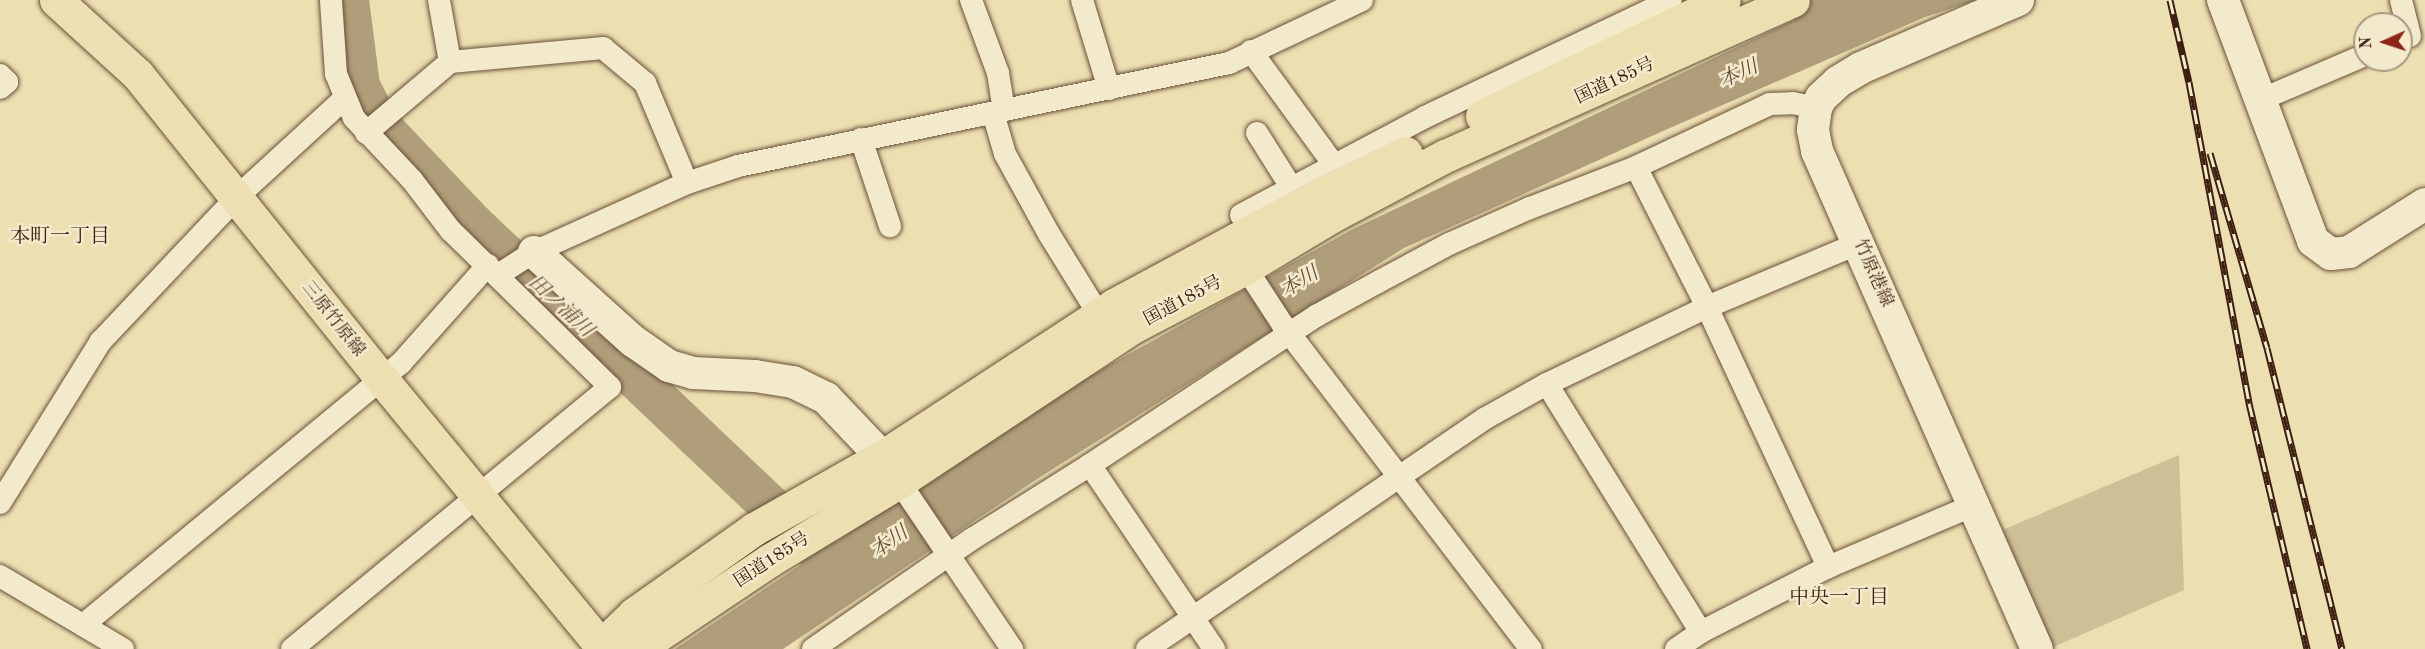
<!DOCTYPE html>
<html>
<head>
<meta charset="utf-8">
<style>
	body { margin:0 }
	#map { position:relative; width:2425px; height:649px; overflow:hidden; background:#ecdfb1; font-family:"Old Standard TT","Noto Serif JP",serif }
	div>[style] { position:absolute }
	.green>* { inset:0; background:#cebf96 }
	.water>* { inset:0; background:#b09e7b }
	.river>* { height:42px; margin:-21px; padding:0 21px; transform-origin:21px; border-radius:21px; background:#b09e7b }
	.roads { filter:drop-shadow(0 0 2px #695039) drop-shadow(0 0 2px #695039) }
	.street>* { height:22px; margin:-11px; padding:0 11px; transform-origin:11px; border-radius:11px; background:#f3eacc }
	.secondary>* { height:32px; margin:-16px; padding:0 16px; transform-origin:16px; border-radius:16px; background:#f3eacc }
	.primary>* { height:33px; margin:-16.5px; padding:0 16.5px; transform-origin:16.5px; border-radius:16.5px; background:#ecdfb1 }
	.highway>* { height:33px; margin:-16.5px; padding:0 16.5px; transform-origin:16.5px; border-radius:16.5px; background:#ecdfb1 }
	.rail>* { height:7px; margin-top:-3.5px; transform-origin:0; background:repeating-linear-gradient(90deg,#f3eacc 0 14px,#3d2011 0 28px); box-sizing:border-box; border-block:2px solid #3d2011 }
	span { translate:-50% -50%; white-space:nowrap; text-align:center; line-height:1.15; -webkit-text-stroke:5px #f3eacc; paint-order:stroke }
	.street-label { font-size:18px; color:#3d2011 }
	.water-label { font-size:20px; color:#654c36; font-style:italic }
	.neighbourhood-label { font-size:20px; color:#3d2011 }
	.north { position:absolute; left:2353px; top:12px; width:60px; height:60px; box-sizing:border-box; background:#f3eacc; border:2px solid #aa9981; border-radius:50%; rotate:267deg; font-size:16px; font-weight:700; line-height:24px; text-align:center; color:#3d2011 }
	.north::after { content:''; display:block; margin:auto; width:21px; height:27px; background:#8f2418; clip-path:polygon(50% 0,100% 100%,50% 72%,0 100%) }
</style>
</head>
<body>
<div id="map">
	<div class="green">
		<i style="clip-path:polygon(2179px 455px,2184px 590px,2051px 648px,2000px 531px)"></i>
	</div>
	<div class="water">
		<i style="clip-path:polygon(1784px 0,1977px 0,1925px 17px,1663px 131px,1404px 248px,1037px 479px,783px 649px,675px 649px,1052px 397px,1353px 229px,1794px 20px)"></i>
	</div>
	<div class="river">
		<i style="left:348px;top:0;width:87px;rotate:82.7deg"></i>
		<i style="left:359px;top:86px;width:44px;rotate:62.9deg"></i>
		<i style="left:379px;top:125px;width:137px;rotate:46.5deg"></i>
		<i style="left:473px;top:224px;width:499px;rotate:43.5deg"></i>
	</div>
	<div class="roads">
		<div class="street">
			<i style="left:971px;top:0;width:78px;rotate:69.7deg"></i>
			<i style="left:998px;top:73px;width:38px;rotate:81deg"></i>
			<i style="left:1082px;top:0;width:93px;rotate:73.1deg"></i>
			<i style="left:2401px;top:0;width:37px;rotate:76deg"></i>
			<i style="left:1251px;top:51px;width:155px;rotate:53.9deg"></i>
			<i style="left:450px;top:62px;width:154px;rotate:-5.2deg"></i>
			<i style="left:603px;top:48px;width:55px;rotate:39.8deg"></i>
			<i style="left:645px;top:83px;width:108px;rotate:67.2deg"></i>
			<i style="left:0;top:75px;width:10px;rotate:45deg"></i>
			<i style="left:7px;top:82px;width:9px;rotate:139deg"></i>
			<i style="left:2260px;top:100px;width:114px;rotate:-23.2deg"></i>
			<i style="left:993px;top:113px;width:43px;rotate:73.7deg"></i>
			<i style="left:1005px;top:154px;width:91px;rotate:61.2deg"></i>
			<i style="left:1049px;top:234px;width:95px;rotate:58.3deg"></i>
			<i style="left:366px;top:133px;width:110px;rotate:-40.2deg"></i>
			<i style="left:450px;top:62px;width:63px;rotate:-100.1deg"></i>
			<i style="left:1257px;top:133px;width:64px;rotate:57.8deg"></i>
			<i style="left:861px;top:139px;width:92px;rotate:71.6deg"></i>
			<i style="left:1636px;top:167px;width:157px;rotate:63.1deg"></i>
			<i style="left:1707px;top:307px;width:287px;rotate:65deg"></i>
			<i style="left:1241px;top:215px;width:208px;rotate:-28deg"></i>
			<i style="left:1425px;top:117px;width:272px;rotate:-25.4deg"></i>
			<i style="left:1238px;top:256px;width:82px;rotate:56.9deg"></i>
			<i style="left:1283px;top:325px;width:408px;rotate:52.6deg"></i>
			<i style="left:498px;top:275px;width:43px;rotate:-32.6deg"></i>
			<i style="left:534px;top:252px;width:168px;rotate:-24.3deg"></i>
			<i style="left:687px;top:183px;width:54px;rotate:-18.4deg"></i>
			<i style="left:738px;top:166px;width:502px;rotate:-11.85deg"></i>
			<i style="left:1229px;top:63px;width:147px;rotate:-25.3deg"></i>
			<i style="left:1547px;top:384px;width:292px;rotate:58.2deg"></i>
			<i style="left:1090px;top:465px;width:222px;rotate:56deg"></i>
			<i style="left:892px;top:471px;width:215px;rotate:56deg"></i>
			<i style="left:0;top:503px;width:191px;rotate:-58.1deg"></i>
			<i style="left:101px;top:341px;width:198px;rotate:-46.6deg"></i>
			<i style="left:237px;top:197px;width:145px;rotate:-42.5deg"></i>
			<i style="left:0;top:576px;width:143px;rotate:30.7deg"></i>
			<i style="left:83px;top:625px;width:412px;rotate:-39.5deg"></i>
			<i style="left:401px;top:363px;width:131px;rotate:-48.4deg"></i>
			<i style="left:292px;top:649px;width:412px;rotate:-39.5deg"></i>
			<i style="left:610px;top:387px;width:223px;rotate:-135.5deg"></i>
			<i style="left:451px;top:231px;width:64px;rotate:-127.4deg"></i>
			<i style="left:412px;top:180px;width:85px;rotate:-133.1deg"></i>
			<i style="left:354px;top:118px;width:48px;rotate:-112.2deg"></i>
			<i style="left:336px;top:74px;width:74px;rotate:-93.9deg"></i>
			<i style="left:813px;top:649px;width:193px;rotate:-34.7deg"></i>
			<i style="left:972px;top:539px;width:139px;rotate:-32.1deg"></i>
			<i style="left:1090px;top:465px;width:271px;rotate:-33.4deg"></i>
			<i style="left:1316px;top:316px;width:71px;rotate:-28.7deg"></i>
			<i style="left:1378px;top:282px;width:81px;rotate:-28.2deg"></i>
			<i style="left:1449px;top:244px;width:89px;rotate:-24deg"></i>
			<i style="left:1530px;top:208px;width:114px;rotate:-21.1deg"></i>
			<i style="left:1636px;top:167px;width:148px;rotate:-25.2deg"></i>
			<i style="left:1770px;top:104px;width:23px;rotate:-2deg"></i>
			<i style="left:1793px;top:103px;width:24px;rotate:12deg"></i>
			<i style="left:1147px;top:649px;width:408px;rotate:-34.3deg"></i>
			<i style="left:1484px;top:419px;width:72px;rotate:-29.1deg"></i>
			<i style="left:1547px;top:384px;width:178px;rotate:-25.7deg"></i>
			<i style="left:1707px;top:307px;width:165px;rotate:-22.8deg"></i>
			<i style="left:1676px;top:649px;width:30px;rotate:-34deg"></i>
			<i style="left:1701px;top:632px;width:143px;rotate:-27.1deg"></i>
			<i style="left:1828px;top:567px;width:159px;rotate:-23deg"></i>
		</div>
		<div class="secondary">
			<i style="left:2018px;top:0;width:171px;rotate:156.6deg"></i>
			<i style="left:1861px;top:68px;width:27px;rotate:149deg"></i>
			<i style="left:1838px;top:82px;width:23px;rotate:137deg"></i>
			<i style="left:1821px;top:98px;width:11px;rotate:117deg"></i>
			<i style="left:1816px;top:108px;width:22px;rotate:98deg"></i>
			<i style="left:1813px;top:130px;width:21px;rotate:79deg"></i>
			<i style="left:1817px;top:151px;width:544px;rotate:66.17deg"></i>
			<i style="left:2223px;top:0;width:257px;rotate:69.5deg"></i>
			<i style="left:2313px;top:241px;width:22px;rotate:36deg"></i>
			<i style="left:2331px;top:254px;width:18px;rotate:-6deg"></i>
			<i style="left:2349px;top:252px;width:90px;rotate:-32.3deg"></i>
			<i style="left:534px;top:252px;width:133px;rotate:42deg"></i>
			<i style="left:633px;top:341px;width:44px;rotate:34.8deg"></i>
			<i style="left:669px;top:366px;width:25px;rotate:16deg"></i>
			<i style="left:693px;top:373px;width:62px;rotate:2.8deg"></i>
			<i style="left:755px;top:376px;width:38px;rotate:9deg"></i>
			<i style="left:793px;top:382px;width:37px;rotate:26deg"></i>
			<i style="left:826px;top:398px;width:81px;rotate:46.5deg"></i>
		</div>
		<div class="primary">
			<i style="left:56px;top:0;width:111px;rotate:42.4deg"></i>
			<i style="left:138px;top:75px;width:388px;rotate:51.3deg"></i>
			<i style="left:381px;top:378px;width:347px;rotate:50.6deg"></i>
		</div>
		<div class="highway">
			<i style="left:1482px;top:116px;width:268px;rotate:-25.6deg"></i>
			<i style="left:601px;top:646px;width:51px;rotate:-7.8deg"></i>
			<i style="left:652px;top:639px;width:142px;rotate:-33.8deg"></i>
			<i style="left:770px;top:560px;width:151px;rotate:-31.2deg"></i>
			<i style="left:899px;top:482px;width:276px;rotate:-33.6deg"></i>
			<i style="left:1129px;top:329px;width:131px;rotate:-27.7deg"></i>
			<i style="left:1245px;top:268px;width:101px;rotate:-30.9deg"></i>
			<i style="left:1332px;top:216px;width:128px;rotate:-28deg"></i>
			<i style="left:1445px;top:156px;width:381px;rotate:-24.1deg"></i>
			<i style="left:601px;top:646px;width:46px;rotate:-44.1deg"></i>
			<i style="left:634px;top:614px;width:147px;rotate:-35.3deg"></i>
			<i style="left:754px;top:529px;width:147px;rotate:-29.4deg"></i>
			<i style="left:882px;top:457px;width:277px;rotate:-33.2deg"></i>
			<i style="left:1114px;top:305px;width:234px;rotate:-28.3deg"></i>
			<i style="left:1320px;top:194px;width:95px;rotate:-25.5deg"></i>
		</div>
	</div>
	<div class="rail">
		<i style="left:2170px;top:0;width:84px;rotate:77deg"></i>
		<i style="left:2189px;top:82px;width:327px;rotate:79.4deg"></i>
		<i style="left:2249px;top:403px;width:253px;rotate:76.7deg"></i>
		<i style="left:2210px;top:153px;width:203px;rotate:73.7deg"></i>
		<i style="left:2267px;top:348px;width:310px;rotate:76deg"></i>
	</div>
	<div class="street-label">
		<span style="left:1615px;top:81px;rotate:-25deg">国道185号</span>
		<span style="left:1873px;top:273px;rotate:66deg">竹原港線</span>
		<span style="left:1183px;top:301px;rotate:-28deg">国道185号</span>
		<span style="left:333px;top:319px;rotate:52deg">三原竹原線</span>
		<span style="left:772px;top:560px;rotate:-33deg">国道185号</span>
	</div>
	<div class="water-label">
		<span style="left:1739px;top:75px;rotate:-24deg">本川</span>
		<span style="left:1300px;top:283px;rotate:-31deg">本川</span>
		<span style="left:560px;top:307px;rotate:43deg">田ノ浦川</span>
		<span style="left:890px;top:543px;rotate:-35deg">本川</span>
	</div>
	<div class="neighbourhood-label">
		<span style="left:60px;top:237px">本町一丁目</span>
		<span style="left:1839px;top:598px">中央一丁目</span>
	</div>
	<div class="north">N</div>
</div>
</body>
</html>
